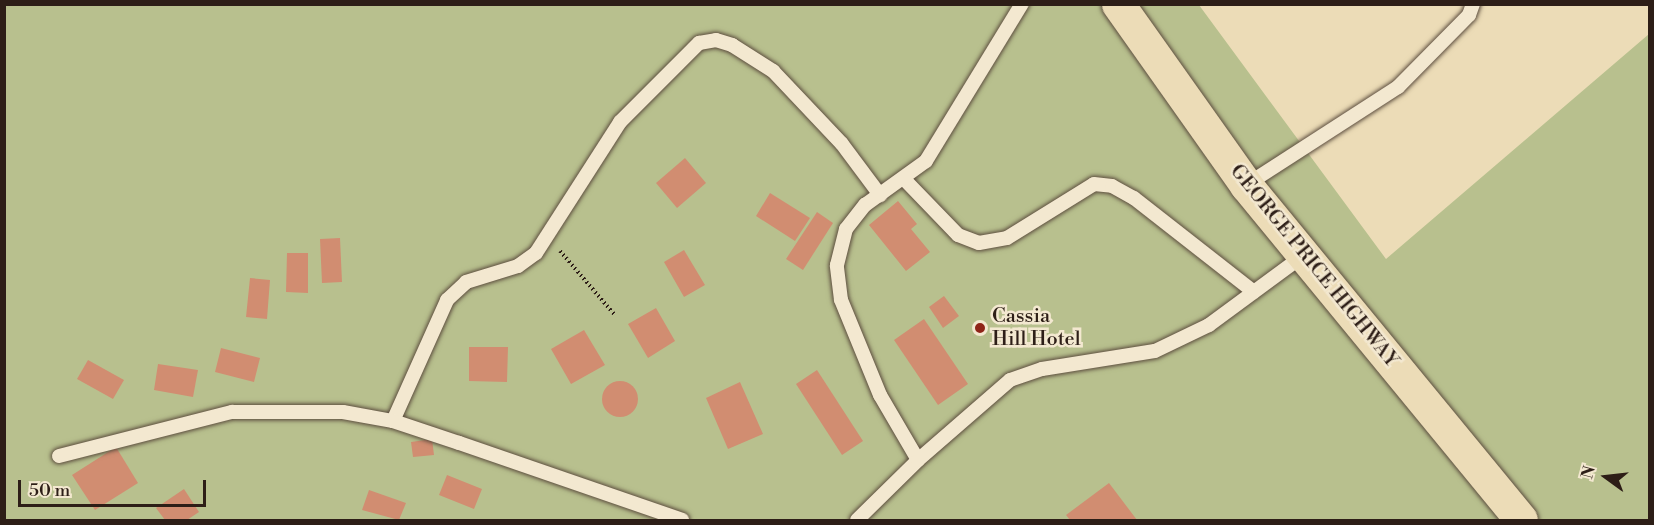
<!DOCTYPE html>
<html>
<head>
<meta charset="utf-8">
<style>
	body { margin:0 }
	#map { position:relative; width:1654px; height:525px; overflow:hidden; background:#ecdcb7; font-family:"Libre Bodoni",serif }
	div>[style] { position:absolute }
	.green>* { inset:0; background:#b8c08e }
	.building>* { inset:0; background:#d18d71 }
	.round { border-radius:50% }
	.path>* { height:4px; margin-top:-2px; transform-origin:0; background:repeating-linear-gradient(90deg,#2d1e17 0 1.5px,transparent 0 4.5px) }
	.roads { filter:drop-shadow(0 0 2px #5d4e3f) drop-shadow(0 0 2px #5d4e3f) }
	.lane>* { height:14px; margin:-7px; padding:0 7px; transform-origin:7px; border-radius:7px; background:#f3e8d0 }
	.highway>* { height:33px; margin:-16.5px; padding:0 16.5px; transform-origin:16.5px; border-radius:16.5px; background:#ecdcb7 }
	.dots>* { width:16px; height:16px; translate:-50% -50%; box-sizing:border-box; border:3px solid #f3e8d0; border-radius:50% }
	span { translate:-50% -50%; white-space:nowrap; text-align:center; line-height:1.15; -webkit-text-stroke:5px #f3e8d0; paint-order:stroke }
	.street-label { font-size:20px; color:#2d1e17 }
	.poi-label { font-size:20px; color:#2d1e17 }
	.left { translate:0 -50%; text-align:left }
	.frame { position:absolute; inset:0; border:6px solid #2d1e17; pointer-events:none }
	.north { position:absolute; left:1576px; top:447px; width:60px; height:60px; -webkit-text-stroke:4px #f3e8d0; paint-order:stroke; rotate:285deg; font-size:16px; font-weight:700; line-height:24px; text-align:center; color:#2d1e17 }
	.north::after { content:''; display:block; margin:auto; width:21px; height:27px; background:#2d1e17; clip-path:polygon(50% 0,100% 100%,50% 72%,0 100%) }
	.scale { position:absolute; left:18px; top:480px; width:188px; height:27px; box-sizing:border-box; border:3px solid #2d1e17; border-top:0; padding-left:8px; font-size:18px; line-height:21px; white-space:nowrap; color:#2d1e17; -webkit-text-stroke:4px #f3e8d0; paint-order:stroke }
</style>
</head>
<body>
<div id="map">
	<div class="green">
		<i style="clip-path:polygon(4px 5px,1199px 5px,1386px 259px,1649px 34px,1649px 520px,5px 520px)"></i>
	</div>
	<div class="building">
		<i style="clip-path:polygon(685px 158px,706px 183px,677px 208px,656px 183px)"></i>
		<i style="clip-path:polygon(770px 193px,810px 218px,795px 241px,756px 216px)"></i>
		<i style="clip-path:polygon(898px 201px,917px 224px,911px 229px,930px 252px,906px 271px,869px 225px)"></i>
		<i style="clip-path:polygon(817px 212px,833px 223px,803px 270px,786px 259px)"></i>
		<i style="clip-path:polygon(340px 238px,342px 282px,322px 283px,320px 239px)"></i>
		<i style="clip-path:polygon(684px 250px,705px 285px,684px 297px,664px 262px)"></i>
		<i style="clip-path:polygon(287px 253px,308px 253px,308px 293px,286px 292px)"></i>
		<i style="clip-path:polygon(250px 278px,270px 280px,267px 319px,246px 317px)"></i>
		<i style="clip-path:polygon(944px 296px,959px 316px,943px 328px,929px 307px)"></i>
		<i style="clip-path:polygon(656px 308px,675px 341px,648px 358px,628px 324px)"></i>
		<i style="clip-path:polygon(924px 319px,968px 384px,938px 405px,894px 340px)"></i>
		<i style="clip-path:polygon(584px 330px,605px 365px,571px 384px,551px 349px)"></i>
		<i style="clip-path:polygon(469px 347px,508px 347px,507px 382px,469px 381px)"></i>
		<i style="clip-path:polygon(221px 348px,260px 358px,254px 382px,215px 372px)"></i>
		<i style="clip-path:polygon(88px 360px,124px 380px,113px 399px,77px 379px)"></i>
		<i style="clip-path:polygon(158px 364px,198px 370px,193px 397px,154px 390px)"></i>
		<i style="clip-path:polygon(817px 370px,863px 441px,842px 455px,796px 384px)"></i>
		<i class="round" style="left:602px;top:381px;width:36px;height:36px"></i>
		<i style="clip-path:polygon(740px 382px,763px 434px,728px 449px,706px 398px)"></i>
		<i style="clip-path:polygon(432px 439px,434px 455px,413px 457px,411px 442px)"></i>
		<i style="clip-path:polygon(116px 447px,138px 483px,95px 510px,72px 475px)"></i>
		<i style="clip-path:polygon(447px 475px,482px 489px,474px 509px,439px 495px)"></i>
		<i style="clip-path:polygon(1109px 483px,1137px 520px,1070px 520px,1066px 515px)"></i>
		<i style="clip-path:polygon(184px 489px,199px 512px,187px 520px,165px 520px,156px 508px)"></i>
		<i style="clip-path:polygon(369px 490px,406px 503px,399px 520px,362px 510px)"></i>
	</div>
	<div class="path">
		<i style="left:560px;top:251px;width:83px;rotate:49.4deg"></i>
	</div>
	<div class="roads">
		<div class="lane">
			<i style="left:904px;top:179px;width:78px;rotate:46deg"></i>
			<i style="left:958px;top:235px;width:22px;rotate:21deg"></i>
			<i style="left:979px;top:243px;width:28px;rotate:-10deg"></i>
			<i style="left:1007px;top:238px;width:102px;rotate:-31.8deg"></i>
			<i style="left:1094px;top:184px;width:18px;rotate:6deg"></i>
			<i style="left:1112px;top:186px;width:25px;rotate:29deg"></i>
			<i style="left:1134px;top:198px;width:152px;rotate:38.1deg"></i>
			<i style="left:1246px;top:185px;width:181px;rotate:-32.8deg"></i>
			<i style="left:1398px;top:87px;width:101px;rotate:-45.4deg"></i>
			<i style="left:1469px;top:15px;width:12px;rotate:-70deg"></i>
			<i style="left:393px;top:421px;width:133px;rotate:-65.9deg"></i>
			<i style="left:447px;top:300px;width:26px;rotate:-43deg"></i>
			<i style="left:466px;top:282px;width:54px;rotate:-17.1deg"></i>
			<i style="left:518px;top:266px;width:22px;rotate:-36deg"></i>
			<i style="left:536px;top:253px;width:156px;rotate:-57.3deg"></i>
			<i style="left:620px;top:122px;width:112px;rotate:-45deg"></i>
			<i style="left:699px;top:43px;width:17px;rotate:-10deg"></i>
			<i style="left:716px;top:40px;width:17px;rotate:17deg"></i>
			<i style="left:732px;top:45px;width:49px;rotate:32.4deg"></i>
			<i style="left:773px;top:71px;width:100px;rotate:46.6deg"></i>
			<i style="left:842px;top:144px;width:64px;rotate:53.3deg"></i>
			<i style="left:59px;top:456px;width:179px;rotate:-14.3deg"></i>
			<i style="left:232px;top:412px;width:111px"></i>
			<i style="left:343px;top:412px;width:51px;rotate:10.2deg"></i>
			<i style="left:393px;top:421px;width:70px;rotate:18.4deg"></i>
			<i style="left:459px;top:443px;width:236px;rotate:19deg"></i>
			<i style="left:918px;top:460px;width:75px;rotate:-120.3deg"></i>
			<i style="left:880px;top:395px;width:103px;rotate:-112.3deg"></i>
			<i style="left:841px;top:300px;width:35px;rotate:-97deg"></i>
			<i style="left:837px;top:265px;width:37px;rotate:-76deg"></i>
			<i style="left:846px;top:229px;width:31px;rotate:-52deg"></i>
			<i style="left:865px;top:205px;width:75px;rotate:-35.8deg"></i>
			<i style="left:926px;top:161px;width:184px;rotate:-58.6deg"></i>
			<i style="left:857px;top:520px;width:86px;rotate:-44.5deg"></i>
			<i style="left:918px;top:460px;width:122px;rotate:-41deg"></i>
			<i style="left:1010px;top:380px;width:34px;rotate:-19deg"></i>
			<i style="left:1042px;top:369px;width:114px;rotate:-9.1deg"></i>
			<i style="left:1155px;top:351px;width:60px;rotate:-25.7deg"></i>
			<i style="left:1209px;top:325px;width:118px;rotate:-36.4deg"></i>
		</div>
		<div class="highway">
			<i style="left:1118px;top:4px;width:222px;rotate:54.7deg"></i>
			<i style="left:1246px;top:185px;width:433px;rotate:50.6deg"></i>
		</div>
	</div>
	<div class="dots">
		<i style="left:980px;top:328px;background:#8f2418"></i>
	</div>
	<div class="street-label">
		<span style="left:1314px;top:266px;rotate:51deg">GEORGE PRICE HIGHWAY</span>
	</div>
	<div class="poi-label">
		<span class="left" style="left:992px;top:328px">Cassia<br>Hill Hotel</span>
	</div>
	<div class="frame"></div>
	<div class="north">N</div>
	<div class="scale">50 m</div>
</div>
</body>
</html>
